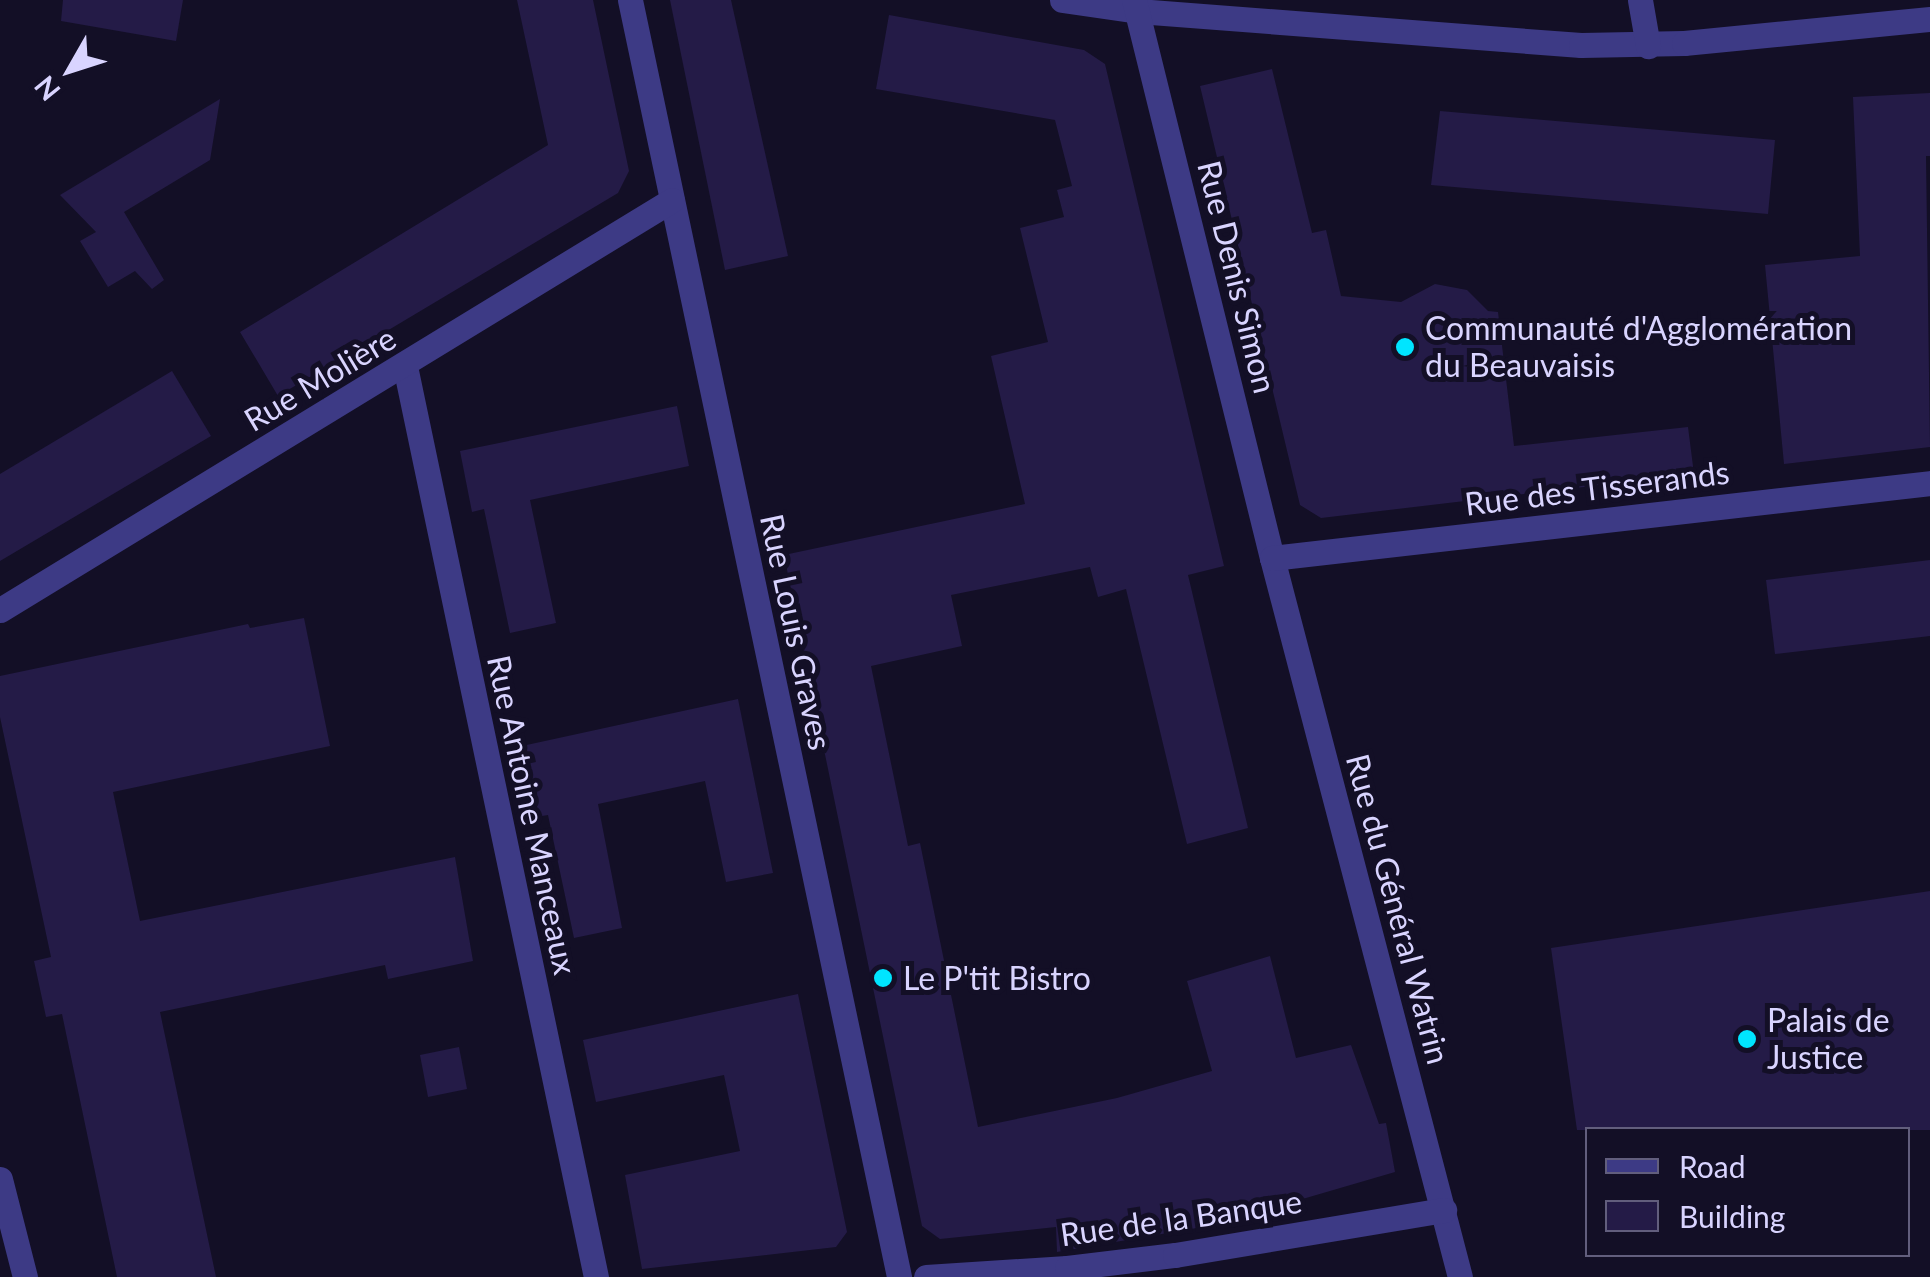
<!DOCTYPE html>
<html>
<head>
<meta charset="utf-8">
<style>
	body { margin:0 }
	#map { position:relative; width:1930px; height:1277px; overflow:hidden; background:#130f26; font-family:Lato,sans-serif }
	div>[style] { position:absolute }
	.building>* { inset:0; background:#241b47 }
	.minor>* { height:25px; margin:-12.5px; padding:0 12.5px; transform-origin:12.5px; border-radius:12.5px; background:#3d3a85 }
	.dots>* { width:28px; height:28px; translate:-50% -50%; box-sizing:border-box; border:5px solid #130f26; border-radius:50% }
	span { translate:-50% -50%; white-space:nowrap; text-align:center; line-height:1.15; -webkit-text-stroke:10px #130f26; paint-order:stroke }
	.street-label { font-size:32px; color:#d9d4ff }
	.poi-label { font-size:32px; color:#d9d4ff }
	.left { translate:0 -50%; text-align:left }
	.legend { position:absolute; left:1585px; top:1127px; width:325px; height:130px; box-sizing:border-box; background:#130f26; border:2px solid #625e7d; margin:0; padding:12px 18px; list-style:none; font-size:30px; color:#d9d4ff }
	.legend li { display:flex; align-items:center; gap:20px; height:50px }
	.legend b { width:50px; border:2px solid #625e7d }
	.north { position:absolute; left:20px; top:20px; width:100px; height:100px; -webkit-text-stroke:8px #130f26; paint-order:stroke; rotate:231deg; font-size:28px; font-weight:700; line-height:40px; text-align:center; color:#d9d4ff }
	.north::after { content:''; display:block; margin:auto; width:35px; height:45px; background:#d9d4ff; clip-path:polygon(50% 0,100% 100%,50% 72%,0 100%) }
</style>
</head>
<body>
<div id="map">
	<div class="building">
		<i style="clip-path:polygon(63px 0,183px 0,176px 41px,61px 21px)"></i>
		<i style="clip-path:polygon(517px 0,593px 0,629px 171px,618px 193px,278px 396px,240px 332px,548px 145px)"></i>
		<i style="clip-path:polygon(670px 0,731px 0,788px 256px,725px 270px)"></i>
		<i style="clip-path:polygon(889px 15px,1084px 50px,1105px 64px,1224px 566px,1188px 575px,1248px 828px,1187px 844px,1126px 589px,1098px 597px,1090px 567px,951px 595px,962px 646px,871px 666px,908px 846px,920px 843px,978px 1127px,1117px 1098px,1212px 1071px,1187px 981px,1270px 956px,1296px 1058px,1351px 1045px,1379px 1124px,1386px 1123px,1395px 1172px,1214px 1225px,1057px 1252px,1056px 1227px,940px 1239px,922px 1226px,784px 555px,1025px 504px,991px 356px,1048px 342px,1020px 228px,1064px 217px,1057px 190px,1072px 186px,1055px 120px,876px 89px)"></i>
		<i style="clip-path:polygon(1272px 69px,1312px 233px,1326px 230px,1341px 296px,1401px 302px,1435px 284px,1467px 290px,1488px 311px,1498px 312px,1514px 446px,1688px 427px,1694px 474px,1321px 518px,1300px 505px,1200px 86px)"></i>
		<i style="clip-path:polygon(1930px 93px,1930px 156px,1926px 156px,1930px 447px,1784px 464px,1765px 265px,1860px 256px,1853px 97px)"></i>
		<i style="clip-path:polygon(220px 99px,210px 160px,124px 212px,164px 280px,152px 289px,135px 271px,108px 287px,80px 241px,96px 232px,60px 195px)"></i>
		<i style="clip-path:polygon(1440px 111px,1775px 140px,1768px 214px,1431px 185px)"></i>
		<i style="clip-path:polygon(172px 371px,211px 436px,0 561px,0 474px)"></i>
		<i style="clip-path:polygon(677px 406px,689px 466px,530px 500px,556px 623px,510px 633px,484px 509px,472px 512px,460px 451px)"></i>
		<i style="clip-path:polygon(1930px 560px,1930px 636px,1775px 654px,1766px 580px)"></i>
		<i style="clip-path:polygon(304px 618px,330px 746px,113px 792px,140px 921px,455px 857px,473px 961px,388px 979px,385px 965px,160px 1012px,216px 1277px,117px 1277px,62px 1014px,46px 1017px,34px 961px,51px 957px,0 717px,0 676px,248px 624px,250px 628px)"></i>
		<i style="clip-path:polygon(738px 699px,773px 873px,726px 882px,705px 781px,598px 804px,622px 928px,574px 938px,548px 815px,536px 817px,522px 746px)"></i>
		<i style="clip-path:polygon(1930px 891px,1930px 1130px,1577px 1130px,1551px 948px)"></i>
		<i style="clip-path:polygon(798px 994px,847px 1232px,836px 1247px,642px 1269px,625px 1175px,740px 1151px,724px 1075px,596px 1102px,583px 1040px)"></i>
		<i style="clip-path:polygon(459px 1047px,467px 1089px,428px 1097px,420px 1055px)"></i>
	</div>
	<div class="minor">
		<i style="left:630px;top:0;width:1305px;rotate:78.1deg"></i>
		<i style="left:1062px;top:0;width:77px;rotate:8.2deg"></i>
		<i style="left:1138px;top:11px;width:444px;rotate:4.4deg"></i>
		<i style="left:1581px;top:45px;width:103px;rotate:-1.1deg"></i>
		<i style="left:1684px;top:43px;width:247px;rotate:-5.6deg"></i>
		<i style="left:1134px;top:0;width:575px;rotate:76.11deg"></i>
		<i style="left:1272px;top:558px;width:743px;rotate:75.35deg"></i>
		<i style="left:1640px;top:0;width:47px;rotate:80.1deg"></i>
		<i style="left:405px;top:366px;width:931px;rotate:78.16deg"></i>
		<i style="left:1272px;top:558px;width:662px;rotate:-6.5deg"></i>
		<i style="left:0;top:610px;width:787px;rotate:-31.39deg"></i>
		<i style="left:0;top:1179px;width:101px;rotate:75.7deg"></i>
		<i style="left:926px;top:1277px;width:141px;rotate:-3.7deg"></i>
		<i style="left:1067px;top:1268px;width:109px;rotate:-6.9deg"></i>
		<i style="left:1175px;top:1255px;width:273px;rotate:-9.5deg"></i>
	</div>
	<div class="dots">
		<i style="left:1405px;top:347px;background:#00e5ff"></i>
		<i style="left:883px;top:978px;background:#00e5ff"></i>
		<i style="left:1747px;top:1039px;background:#00e5ff"></i>
	</div>
	<div class="street-label">
		<span style="left:1237px;top:277px;rotate:76deg">Rue Denis Simon</span>
		<span style="left:320px;top:379px;rotate:-31deg">Rue Molière</span>
		<span style="left:1597px;top:488px;rotate:-7deg">Rue des Tisserands</span>
		<span style="left:796px;top:632px;rotate:78deg">Rue Louis Graves</span>
		<span style="left:532px;top:815px;rotate:78deg">Rue Antoine Manceaux</span>
		<span style="left:1398px;top:909px;rotate:75deg">Rue du Général Watrin</span>
		<span style="left:1181px;top:1218px;rotate:-8deg">Rue de la Banque</span>
	</div>
	<div class="poi-label">
		<span class="left" style="left:1425px;top:347px">Communauté d'Agglomération<br>du Beauvaisis</span>
		<span class="left" style="left:903px;top:978px">Le P'tit Bistro</span>
		<span class="left" style="left:1767px;top:1039px">Palais de<br>Justice</span>
	</div>
	<ul class="legend">
	<li><b style="height:12px;background:#3d3a85"></b>Road</li>
	<li><b style="height:28px;background:#241b47"></b>Building</li>
	</ul>
	<div class="north">N</div>
</div>
</body>
</html>
